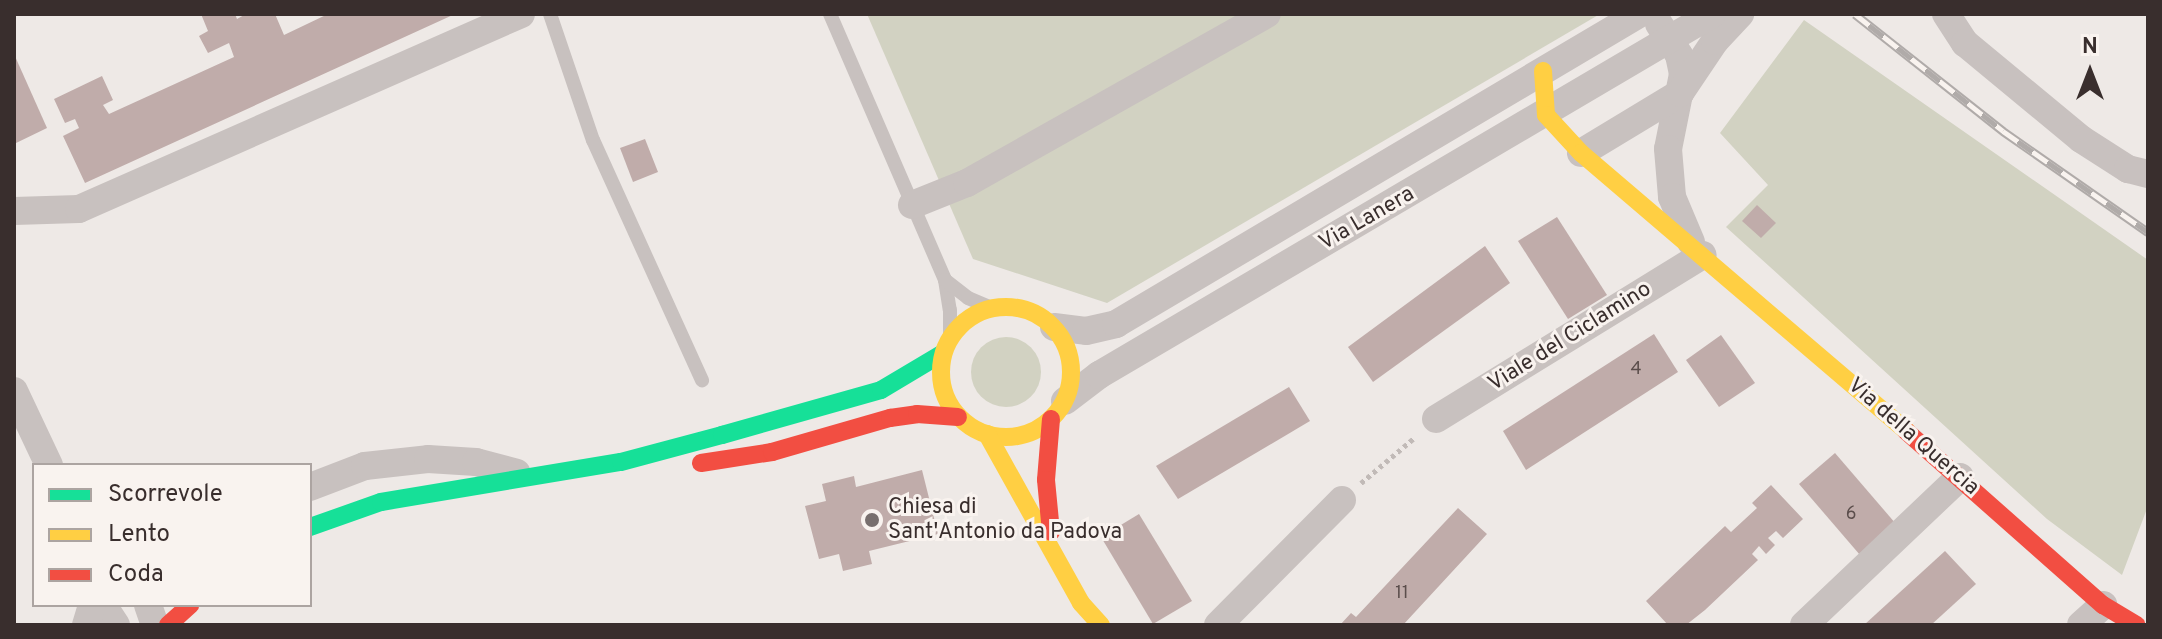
<!DOCTYPE html>
<html>
<head>
<meta charset="utf-8">
<style>
	body { margin:0 }
	#map { position:relative; width:2162px; height:639px; overflow:hidden; background:#eee9e6; font-family:Overpass,sans-serif }
	div>[style] { position:absolute }
	.green>* { inset:0; background:#d2d2c2 }
	.round { border-radius:50% }
	.building>* { inset:0; background:#c0acaa }
	.path>* { height:5px; margin-top:-2.5px; transform-origin:0; background:repeating-linear-gradient(90deg,#c1bab7 0 4px,transparent 0 8px) }
	.lane>* { height:14px; margin:-7px; padding:0 7px; transform-origin:7px; border-radius:7px; background:#c8c1bf }
	.street>* { height:28px; margin:-14px; padding:0 14px; transform-origin:14px; border-radius:14px; background:#c8c1bf }
	.fast>* { height:18px; margin:-9px; padding:0 9px; transform-origin:9px; border-radius:9px; background:#16e098 }
	.slow>* { height:18px; margin:-9px; padding:0 9px; transform-origin:9px; border-radius:9px; background:#ffcf43 }
	.slow>.ring { margin:-9px; padding:0; box-sizing:content-box; background:none; border:18px solid #ffcf43; border-radius:50% }
	.jam>* { height:18px; margin:-9px; padding:0 9px; transform-origin:9px; border-radius:9px; background:#f24e42 }
	.rail>* { height:9px; margin-top:-4.5px; transform-origin:0; background:repeating-linear-gradient(90deg,#f9f3ef 0 18px,#b0aba9 0 36px); box-sizing:border-box; border-block:2px solid #b0aba9 }
	.dots>* { width:22px; height:22px; translate:-50% -50%; box-sizing:border-box; border:4px solid #f9f3ef; border-radius:50% }
	span { translate:-50% -50%; white-space:nowrap; text-align:center; line-height:1.15; -webkit-text-stroke:6px #f9f3ef; paint-order:stroke }
	.number-label { font-size:18px; color:#5b4e4c }
	.number-label span { -webkit-text-stroke-width:0 }
	.street-label { font-size:22px; color:#392e2d }
	.poi-label { font-size:22px; color:#392e2d }
	.left { translate:0 -50%; text-align:left }
	.frame { position:absolute; inset:0; border:16px solid #392e2d; pointer-events:none }
	.legend { position:absolute; left:32px; top:463px; width:280px; height:144px; box-sizing:border-box; background:#f9f3ef; border:2px solid #aca4a1; margin:0; padding:10px 14px; list-style:none; font-size:24px; color:#392e2d }
	.legend li { display:flex; align-items:center; gap:16px; height:40px }
	.legend b { width:40px; border:2px solid #aca4a1 }
	.north { position:absolute; left:2050px; top:32px; width:80px; height:80px; -webkit-text-stroke:6px #f9f3ef; paint-order:stroke; rotate:0deg; font-size:22px; font-weight:700; line-height:32px; text-align:center; color:#392e2d }
	.north::after { content:''; display:block; margin:auto; width:28px; height:36px; background:#392e2d; clip-path:polygon(50% 0,100% 100%,50% 72%,0 100%) }
</style>
</head>
<body>
<div id="map">
	<div class="green">
		<i style="clip-path:polygon(867px 14px,1600px 14px,1107px 303px,973px 259px)"></i>
		<i style="clip-path:polygon(1804px 20px,2148px 260px,2148px 506px,2122px 575px,2047px 519px,1726px 227px,1768px 185px,1720px 133px)"></i>
		<i class="round" style="left:971px;top:337px;width:70px;height:70px"></i>
	</div>
	<div class="building">
		<i style="clip-path:polygon(201px 14px,235px 14px,237px 19px,246px 14px,275px 14px,284px 35px,328px 14px,455px 14px,85px 183px,63px 136px,79px 128px,75px 119px,65px 123px,54px 99px,102px 76px,113px 100px,103px 105px,109px 114px,234px 57px,229px 43px,208px 53px,199px 36px,208px 31px)"></i>
		<i style="clip-path:polygon(14px 54px,47px 128px,14px 144px)"></i>
		<i style="clip-path:polygon(645px 139px,658px 172px,633px 182px,620px 148px)"></i>
		<i style="clip-path:polygon(1757px 205px,1776px 223px,1761px 238px,1742px 221px)"></i>
		<i style="clip-path:polygon(1557px 217px,1607px 295px,1568px 319px,1518px 241px)"></i>
		<i style="clip-path:polygon(1485px 246px,1510px 283px,1373px 382px,1348px 347px)"></i>
		<i style="clip-path:polygon(1654px 334px,1678px 372px,1526px 470px,1503px 431px)"></i>
		<i style="clip-path:polygon(1721px 335px,1755px 383px,1719px 407px,1686px 360px)"></i>
		<i style="clip-path:polygon(1289px 387px,1310px 421px,1178px 499px,1156px 466px)"></i>
		<i style="clip-path:polygon(1835px 453px,1896px 524px,1860px 555px,1799px 484px)"></i>
		<i style="clip-path:polygon(922px 470px,938px 534px,869px 551px,872px 564px,843px 571px,839px 554px,819px 559px,805px 506px,826px 501px,822px 484px,854px 476px,856px 487px)"></i>
		<i style="clip-path:polygon(1771px 485px,1803px 519px,1783px 538px,1776px 531px,1768px 538px,1775px 545px,1766px 554px,1759px 546px,1752px 554px,1758px 560px,1705px 610px,1686px 625px,1668px 625px,1646px 601px,1725px 526px,1731px 532px,1757px 508px,1752px 503px)"></i>
		<i style="clip-path:polygon(1458px 508px,1487px 534px,1403px 625px,1340px 625px,1351px 613px,1356px 617px)"></i>
		<i style="clip-path:polygon(1139px 514px,1192px 601px,1153px 624px,1101px 537px)"></i>
		<i style="clip-path:polygon(1945px 551px,1976px 584px,1931px 625px,1864px 625px)"></i>
	</div>
	<div class="path">
		<i style="left:1361px;top:483px;width:70px;rotate:-40.3deg"></i>
	</div>
	<div class="lane">
		<i style="left:550px;top:14px;width:133px;rotate:71.2deg"></i>
		<i style="left:593px;top:140px;width:264px;rotate:65.6deg"></i>
		<i style="left:830px;top:14px;width:290px;rotate:66.6deg"></i>
		<i style="left:945px;top:280px;width:30px;rotate:81deg"></i>
		<i style="left:950px;top:310px;width:27px;rotate:90deg"></i>
		<i style="left:945px;top:280px;width:29px;rotate:38deg"></i>
		<i style="left:968px;top:298px;width:25px;rotate:23deg"></i>
	</div>
	<div class="street">
		<i style="left:1946px;top:14px;width:35px;rotate:57deg"></i>
		<i style="left:1965px;top:43px;width:151px;rotate:39.6deg"></i>
		<i style="left:2081px;top:139px;width:56px;rotate:32.6deg"></i>
		<i style="left:2128px;top:169px;width:21px;rotate:14deg"></i>
		<i style="left:1659px;top:24px;width:37px;rotate:57deg"></i>
		<i style="left:1679px;top:55px;width:19px;rotate:78deg"></i>
		<i style="left:1683px;top:74px;width:76px;rotate:101.3deg"></i>
		<i style="left:1668px;top:149px;width:48px;rotate:85.2deg"></i>
		<i style="left:1672px;top:197px;width:49px;rotate:67.1deg"></i>
		<i style="left:1581px;top:153px;width:116px;rotate:-31.2deg"></i>
		<i style="left:1680px;top:93px;width:63px;rotate:-56.1deg"></i>
		<i style="left:1715px;top:41px;width:37px;rotate:-47deg"></i>
		<i style="left:912px;top:205px;width:59px;rotate:-21.8deg"></i>
		<i style="left:967px;top:183px;width:344px;rotate:-29.4deg"></i>
		<i style="left:14px;top:211px;width:65px;rotate:-1.8deg"></i>
		<i style="left:79px;top:209px;width:483px;rotate:-23.8deg"></i>
		<i style="left:1054px;top:327px;width:32px;rotate:7deg"></i>
		<i style="left:1086px;top:331px;width:31px;rotate:-13deg"></i>
		<i style="left:1116px;top:324px;width:608px;rotate:-30.66deg"></i>
		<i style="left:14px;top:391px;width:82px;rotate:64.7deg"></i>
		<i style="left:1065px;top:401px;width:43px;rotate:-37.4deg"></i>
		<i style="left:1099px;top:375px;width:711px;rotate:-30.49deg"></i>
		<i style="left:1436px;top:419px;width:313px;rotate:-31.6deg"></i>
		<i style="left:310px;top:487px;width:59px;rotate:-20.9deg"></i>
		<i style="left:365px;top:466px;width:63px;rotate:-6.3deg"></i>
		<i style="left:428px;top:459px;width:48px;rotate:3.6deg"></i>
		<i style="left:476px;top:462px;width:42px;rotate:15deg"></i>
		<i style="left:103px;top:605px;width:24px;rotate:57deg"></i>
		<i style="left:148px;top:605px;width:21px;rotate:71deg"></i>
		<i style="left:86px;top:625px;width:21px;rotate:-73deg"></i>
		<i style="left:1218px;top:625px;width:176px;rotate:-45.2deg"></i>
		<i style="left:1804px;top:625px;width:215px;rotate:-43.5deg"></i>
		<i style="left:2081px;top:625px;width:30px;rotate:-42deg"></i>
	</div>
	<div class="fast">
		<i style="left:310px;top:527px;width:75px;rotate:-19.4deg"></i>
		<i style="left:381px;top:502px;width:243px;rotate:-9.5deg"></i>
		<i style="left:621px;top:462px;width:105px;rotate:-15deg"></i>
		<i style="left:722px;top:435px;width:165px;rotate:-15.8deg"></i>
		<i style="left:881px;top:390px;width:72px;rotate:-30.8deg"></i>
	</div>
	<div class="slow">
		<i style="left:1543px;top:71px;width:44px;rotate:86.1deg"></i>
		<i style="left:1546px;top:115px;width:52px;rotate:47.4deg"></i>
		<i style="left:1581px;top:153px;width:428px;rotate:40.5deg"></i>
		<i class="ring" style="left:941px;top:307px;width:112px;height:112px"></i>
		<i style="left:987px;top:434px;width:193px;rotate:60.9deg"></i>
		<i style="left:1081px;top:603px;width:30px;rotate:48deg"></i>
	</div>
	<div class="jam">
		<i style="left:1051px;top:419px;width:61px;rotate:94.7deg"></i>
		<i style="left:1046px;top:480px;width:52px;rotate:84.5deg"></i>
		<i style="left:1906px;top:431px;width:263px;rotate:41.5deg"></i>
		<i style="left:2103px;top:605px;width:39px;rotate:31deg"></i>
		<i style="left:701px;top:463px;width:72px;rotate:-8.8deg"></i>
		<i style="left:772px;top:452px;width:123px;rotate:-16.1deg"></i>
		<i style="left:890px;top:418px;width:27px;rotate:-8deg"></i>
		<i style="left:917px;top:414px;width:41px;rotate:4.2deg"></i>
		<i style="left:168px;top:625px;width:30px;rotate:-42deg"></i>
	</div>
	<div class="rail">
		<i style="left:1855px;top:14px;width:189px;rotate:38.3deg"></i>
		<i style="left:2003px;top:131px;width:177px;rotate:34.9deg"></i>
	</div>
	<div class="dots">
		<i style="left:872px;top:520px;background:#786f6e"></i>
	</div>
	<div class="number-label">
		<span style="left:1636px;top:370px">4</span>
		<span style="left:1851px;top:515px">6</span>
		<span style="left:1402px;top:594px">11</span>
	</div>
	<div class="street-label">
		<span style="left:1367px;top:219px;rotate:-30deg">Via Lanera</span>
		<span style="left:1570px;top:337px;rotate:-32deg">Viale del Ciclamino</span>
		<span style="left:1913px;top:437px;rotate:41deg">Via della Quercia</span>
	</div>
	<div class="poi-label">
		<span class="left" style="left:888px;top:520px">Chiesa di<br>Sant'Antonio da Padova</span>
	</div>
	<div class="frame"></div>
	<ul class="legend">
	<li><b style="height:10px;background:#16e098"></b>Scorrevole</li>
	<li><b style="height:10px;background:#ffcf43"></b>Lento</li>
	<li><b style="height:10px;background:#f24e42"></b>Coda</li>
	</ul>
	<div class="north">N</div>
</div>
</body>
</html>
